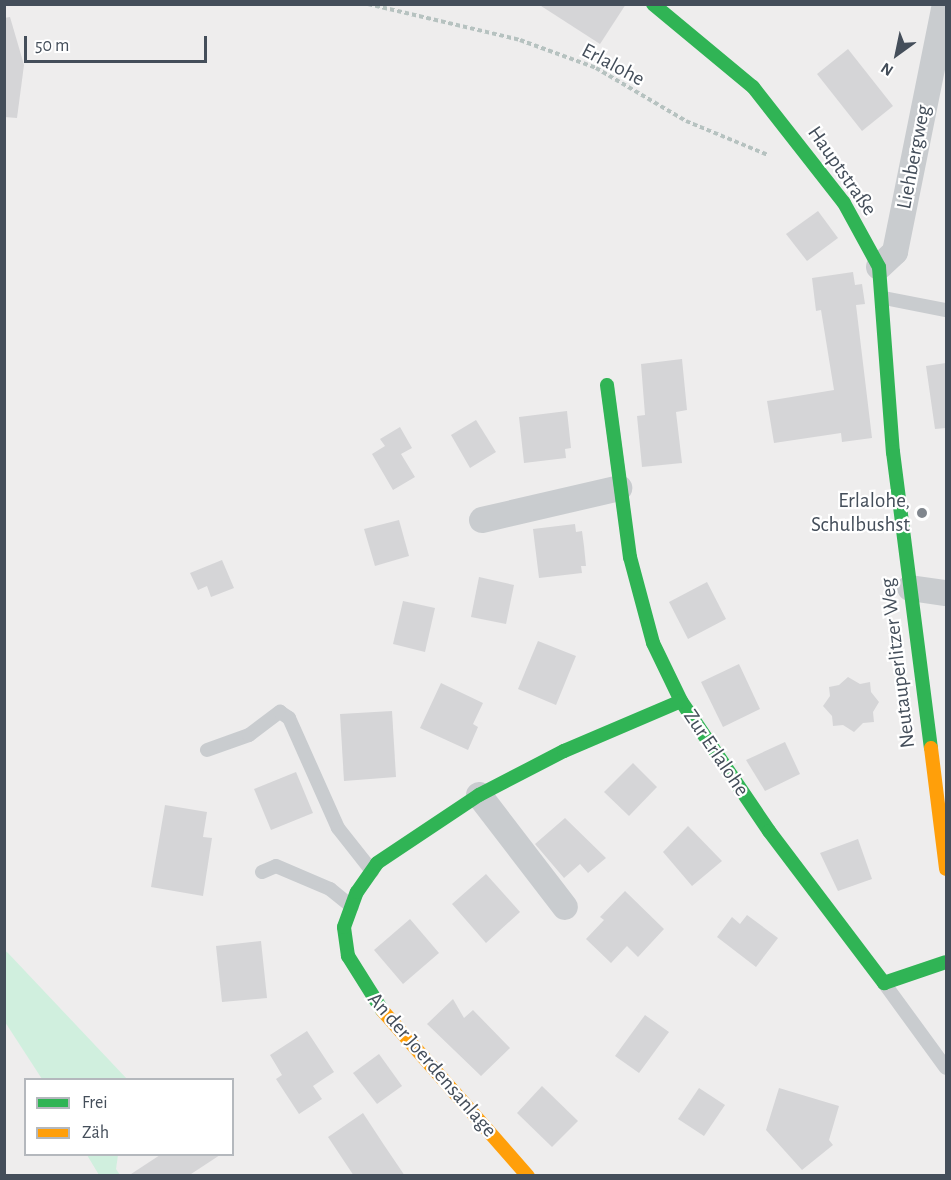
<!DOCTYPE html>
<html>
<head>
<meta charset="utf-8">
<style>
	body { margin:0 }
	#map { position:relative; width:951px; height:1180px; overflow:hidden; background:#eeeded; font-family:"Alegreya Sans",sans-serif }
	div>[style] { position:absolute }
	.green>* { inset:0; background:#d0efde }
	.building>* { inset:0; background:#d5d5d7 }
	.path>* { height:4px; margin-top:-2px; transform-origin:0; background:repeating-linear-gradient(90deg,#b6c2c0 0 4.5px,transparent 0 7.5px) }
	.lane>* { height:14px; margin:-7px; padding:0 7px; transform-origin:7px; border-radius:7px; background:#c9cccf }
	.street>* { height:26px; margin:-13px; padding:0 13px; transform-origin:13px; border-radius:13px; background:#c9cccf }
	.fast>* { height:14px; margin:-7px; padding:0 7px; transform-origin:7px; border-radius:7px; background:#30b455 }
	.slow>* { height:14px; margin:-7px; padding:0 7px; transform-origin:7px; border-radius:7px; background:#ff9f0a }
	.dots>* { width:16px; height:16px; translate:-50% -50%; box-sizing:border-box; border:3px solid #fff; border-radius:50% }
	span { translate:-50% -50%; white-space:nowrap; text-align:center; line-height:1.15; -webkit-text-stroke:4.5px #fff; paint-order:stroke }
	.street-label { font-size:21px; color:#444e5a }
	.poi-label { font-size:21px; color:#444e5a }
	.right { translate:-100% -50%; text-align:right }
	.frame { position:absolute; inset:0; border:6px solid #444e5a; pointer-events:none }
	.legend { position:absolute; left:24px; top:1078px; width:210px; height:78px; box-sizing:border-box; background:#fff; border:2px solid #b4b8bd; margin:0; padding:8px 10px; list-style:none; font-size:18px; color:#444e5a }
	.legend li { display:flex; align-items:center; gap:12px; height:30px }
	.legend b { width:30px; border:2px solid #b4b8bd }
	.north { position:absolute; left:867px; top:24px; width:60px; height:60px; -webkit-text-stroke:4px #fff; paint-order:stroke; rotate:213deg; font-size:16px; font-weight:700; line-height:24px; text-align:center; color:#444e5a }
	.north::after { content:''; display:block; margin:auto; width:21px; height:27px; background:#444e5a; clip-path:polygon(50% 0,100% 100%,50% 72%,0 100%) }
	.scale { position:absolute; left:24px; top:36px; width:183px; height:27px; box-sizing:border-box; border:3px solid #444e5a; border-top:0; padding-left:8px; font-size:18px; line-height:21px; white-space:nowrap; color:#444e5a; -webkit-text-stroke:4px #fff; paint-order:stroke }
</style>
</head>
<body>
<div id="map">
	<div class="green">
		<i style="clip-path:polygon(4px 950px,8px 953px,127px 1079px,42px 1079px,5px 1022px)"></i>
		<i style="clip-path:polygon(87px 1155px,118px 1155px,116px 1169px,120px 1175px,99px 1175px)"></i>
	</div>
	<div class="building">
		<i style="clip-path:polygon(538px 4px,626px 4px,600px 44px)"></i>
		<i style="clip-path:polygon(10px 17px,24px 65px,17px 118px,4px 117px,4px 18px)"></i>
		<i style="clip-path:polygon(848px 49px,893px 106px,862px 131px,817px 74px)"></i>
		<i style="clip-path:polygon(818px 211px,838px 238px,807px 261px,786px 234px)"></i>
		<i style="clip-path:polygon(853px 272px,855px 285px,862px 284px,865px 304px,856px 305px,872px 438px,842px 442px,841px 433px,774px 443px,767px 401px,834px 390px,821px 310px,816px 311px,812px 278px)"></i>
		<i style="clip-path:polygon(682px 359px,687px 410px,676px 412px,682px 463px,642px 467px,637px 416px,645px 415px,641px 364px)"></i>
		<i style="clip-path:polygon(946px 363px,946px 428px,935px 429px,926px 366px)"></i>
		<i style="clip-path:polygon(567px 411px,571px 448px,565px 449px,566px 458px,524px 463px,519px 417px)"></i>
		<i style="clip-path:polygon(476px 420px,496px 452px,470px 468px,451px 435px)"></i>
		<i style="clip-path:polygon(400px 427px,412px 448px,401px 454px,415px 477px,393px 490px,372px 454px,385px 446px,380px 439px)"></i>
		<i style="clip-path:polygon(399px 520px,409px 556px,375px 566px,364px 529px)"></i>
		<i style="clip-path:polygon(575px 524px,576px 532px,582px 531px,584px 546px,586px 566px,581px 566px,582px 573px,539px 578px,533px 529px)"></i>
		<i style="clip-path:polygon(222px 560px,234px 588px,211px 597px,207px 586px,198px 590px,190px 573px)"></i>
		<i style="clip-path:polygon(479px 577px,514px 585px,506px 624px,471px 617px)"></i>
		<i style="clip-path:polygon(707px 582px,726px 619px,688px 639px,669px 602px)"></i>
		<i style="clip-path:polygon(403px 601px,435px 608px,425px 652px,393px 644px)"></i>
		<i style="clip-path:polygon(538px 641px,576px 656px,556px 705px,518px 689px)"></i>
		<i style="clip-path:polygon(739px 664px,760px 709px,723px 727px,701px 682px)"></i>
		<i style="clip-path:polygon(848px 677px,860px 684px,870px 682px,871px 692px,879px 702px,873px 712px,874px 722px,863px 723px,854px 732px,843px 725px,833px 726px,832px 716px,823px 706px,830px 696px,829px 687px,839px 685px)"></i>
		<i style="clip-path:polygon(441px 683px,483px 703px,473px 724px,478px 727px,468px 750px,420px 728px)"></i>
		<i style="clip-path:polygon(392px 711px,396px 777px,344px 781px,340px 714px)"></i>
		<i style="clip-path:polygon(785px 742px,800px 774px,765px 791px,746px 760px)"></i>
		<i style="clip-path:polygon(633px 763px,657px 787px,629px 816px,604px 792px)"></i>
		<i style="clip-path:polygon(296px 772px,313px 813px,271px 830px,254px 789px)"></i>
		<i style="clip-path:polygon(165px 805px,207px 812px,203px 837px,212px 838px,203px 896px,151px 887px)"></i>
		<i style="clip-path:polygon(565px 818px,606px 858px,588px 873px,580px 864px,564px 878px,535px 844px)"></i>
		<i style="clip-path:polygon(688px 826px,722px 861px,692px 886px,663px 852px)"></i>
		<i style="clip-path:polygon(858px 839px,872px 879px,838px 891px,820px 853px)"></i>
		<i style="clip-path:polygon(486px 874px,520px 912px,486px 943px,452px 904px)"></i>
		<i style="clip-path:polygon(625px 891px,664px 929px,638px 957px,627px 946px,611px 963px,586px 939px,604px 920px,600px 917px)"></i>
		<i style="clip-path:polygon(747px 915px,778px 938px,756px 967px,717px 937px,732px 917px,740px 924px)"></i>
		<i style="clip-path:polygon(410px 919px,439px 953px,403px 984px,374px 950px)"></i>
		<i style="clip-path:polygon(261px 941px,267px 998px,222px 1002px,216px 946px)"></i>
		<i style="clip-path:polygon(453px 999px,464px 1018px,473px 1010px,510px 1048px,481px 1076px,427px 1024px)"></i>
		<i style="clip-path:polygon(645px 1015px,669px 1032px,639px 1073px,615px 1056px)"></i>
		<i style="clip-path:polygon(307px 1031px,334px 1072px,313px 1086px,322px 1099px,299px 1114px,276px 1079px,282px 1075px,270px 1055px)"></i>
		<i style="clip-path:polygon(379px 1054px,402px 1086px,377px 1104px,353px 1073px)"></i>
		<i style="clip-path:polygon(542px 1086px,578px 1121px,552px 1147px,517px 1113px)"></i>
		<i style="clip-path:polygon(699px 1088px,725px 1105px,704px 1136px,678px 1119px)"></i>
		<i style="clip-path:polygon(779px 1088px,839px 1106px,829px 1140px,833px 1145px,802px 1170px,766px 1130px)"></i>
		<i style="clip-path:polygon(363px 1113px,384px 1145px,405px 1176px,354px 1176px,328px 1137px)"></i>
		<i style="clip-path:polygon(160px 1155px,220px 1155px,188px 1176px,128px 1176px)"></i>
	</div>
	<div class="path">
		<i style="left:368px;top:4px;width:156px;rotate:13.3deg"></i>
		<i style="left:520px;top:40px;width:81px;rotate:20.2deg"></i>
		<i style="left:596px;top:68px;width:104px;rotate:30.5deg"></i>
		<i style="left:686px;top:121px;width:89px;rotate:22.5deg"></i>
	</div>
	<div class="lane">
		<i style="left:884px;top:298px;width:63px;rotate:11deg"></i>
		<i style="left:207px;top:750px;width:45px;rotate:-19.7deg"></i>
		<i style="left:249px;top:735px;width:39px;rotate:-37deg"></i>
		<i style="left:280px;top:712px;width:11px;rotate:34deg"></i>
		<i style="left:289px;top:718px;width:120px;rotate:66deg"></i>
		<i style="left:338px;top:828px;width:55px;rotate:51.7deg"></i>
		<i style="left:262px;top:872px;width:15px;rotate:-23deg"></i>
		<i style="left:276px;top:866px;width:59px;rotate:23.1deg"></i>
		<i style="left:330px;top:889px;width:28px;rotate:39deg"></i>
		<i style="left:884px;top:983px;width:105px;rotate:53.9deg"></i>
	</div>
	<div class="street">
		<i style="left:879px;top:267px;width:22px;rotate:-43deg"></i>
		<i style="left:895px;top:252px;width:253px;rotate:-78.6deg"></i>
		<i style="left:482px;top:520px;width:141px;rotate:-13.1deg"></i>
		<i style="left:910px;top:588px;width:36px;rotate:8deg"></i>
		<i style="left:479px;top:795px;width:141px;rotate:52.5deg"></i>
	</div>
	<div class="fast">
		<i style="left:653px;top:4px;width:130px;rotate:39.7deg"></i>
		<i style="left:753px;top:87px;width:147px;rotate:51.9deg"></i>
		<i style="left:844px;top:203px;width:73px;rotate:61.3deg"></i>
		<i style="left:879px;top:267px;width:186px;rotate:85.7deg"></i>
		<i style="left:893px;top:452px;width:298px;rotate:82.7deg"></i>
		<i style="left:607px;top:385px;width:174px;rotate:82.4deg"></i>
		<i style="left:630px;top:557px;width:89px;rotate:75deg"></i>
		<i style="left:653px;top:643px;width:64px;rotate:64.2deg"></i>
		<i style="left:681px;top:701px;width:157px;rotate:55.9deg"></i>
		<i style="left:769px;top:831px;width:191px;rotate:52.9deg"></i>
		<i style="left:884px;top:983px;width:65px;rotate:-18.7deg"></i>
		<i style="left:382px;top:1010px;width:64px;rotate:-122.2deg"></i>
		<i style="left:348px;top:956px;width:29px;rotate:-98deg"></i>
		<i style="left:344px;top:927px;width:37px;rotate:-70deg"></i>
		<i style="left:357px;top:892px;width:35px;rotate:-55deg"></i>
		<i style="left:377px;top:863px;width:123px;rotate:-33.7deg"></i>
		<i style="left:479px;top:795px;width:96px;rotate:-27.4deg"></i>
		<i style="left:564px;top:751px;width:127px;rotate:-23.1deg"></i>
	</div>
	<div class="slow">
		<i style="left:931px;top:748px;width:122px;rotate:82.9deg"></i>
		<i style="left:382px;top:1010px;width:221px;rotate:48.7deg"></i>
	</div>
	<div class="dots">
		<i style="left:922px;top:513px;background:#80868d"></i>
	</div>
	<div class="street-label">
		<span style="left:613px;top:65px;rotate:28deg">Erlalohe</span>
		<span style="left:914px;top:157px;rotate:-79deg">Liehbergweg</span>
		<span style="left:842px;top:171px;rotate:55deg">Hauptstraße</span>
		<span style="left:898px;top:663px;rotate:-97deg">Neutauperlitzer Weg</span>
		<span style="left:716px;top:753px;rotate:56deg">Zur Erlalohe</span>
		<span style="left:432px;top:1065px;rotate:49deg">An der Joerdensanlage</span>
	</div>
	<div class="poi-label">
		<span class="right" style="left:910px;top:513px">Erlalohe,<br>Schulbushst</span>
	</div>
	<div class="frame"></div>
	<ul class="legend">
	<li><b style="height:8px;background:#30b455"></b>Frei</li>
	<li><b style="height:8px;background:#ff9f0a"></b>Zäh</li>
	</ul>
	<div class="north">N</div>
	<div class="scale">50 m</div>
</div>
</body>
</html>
